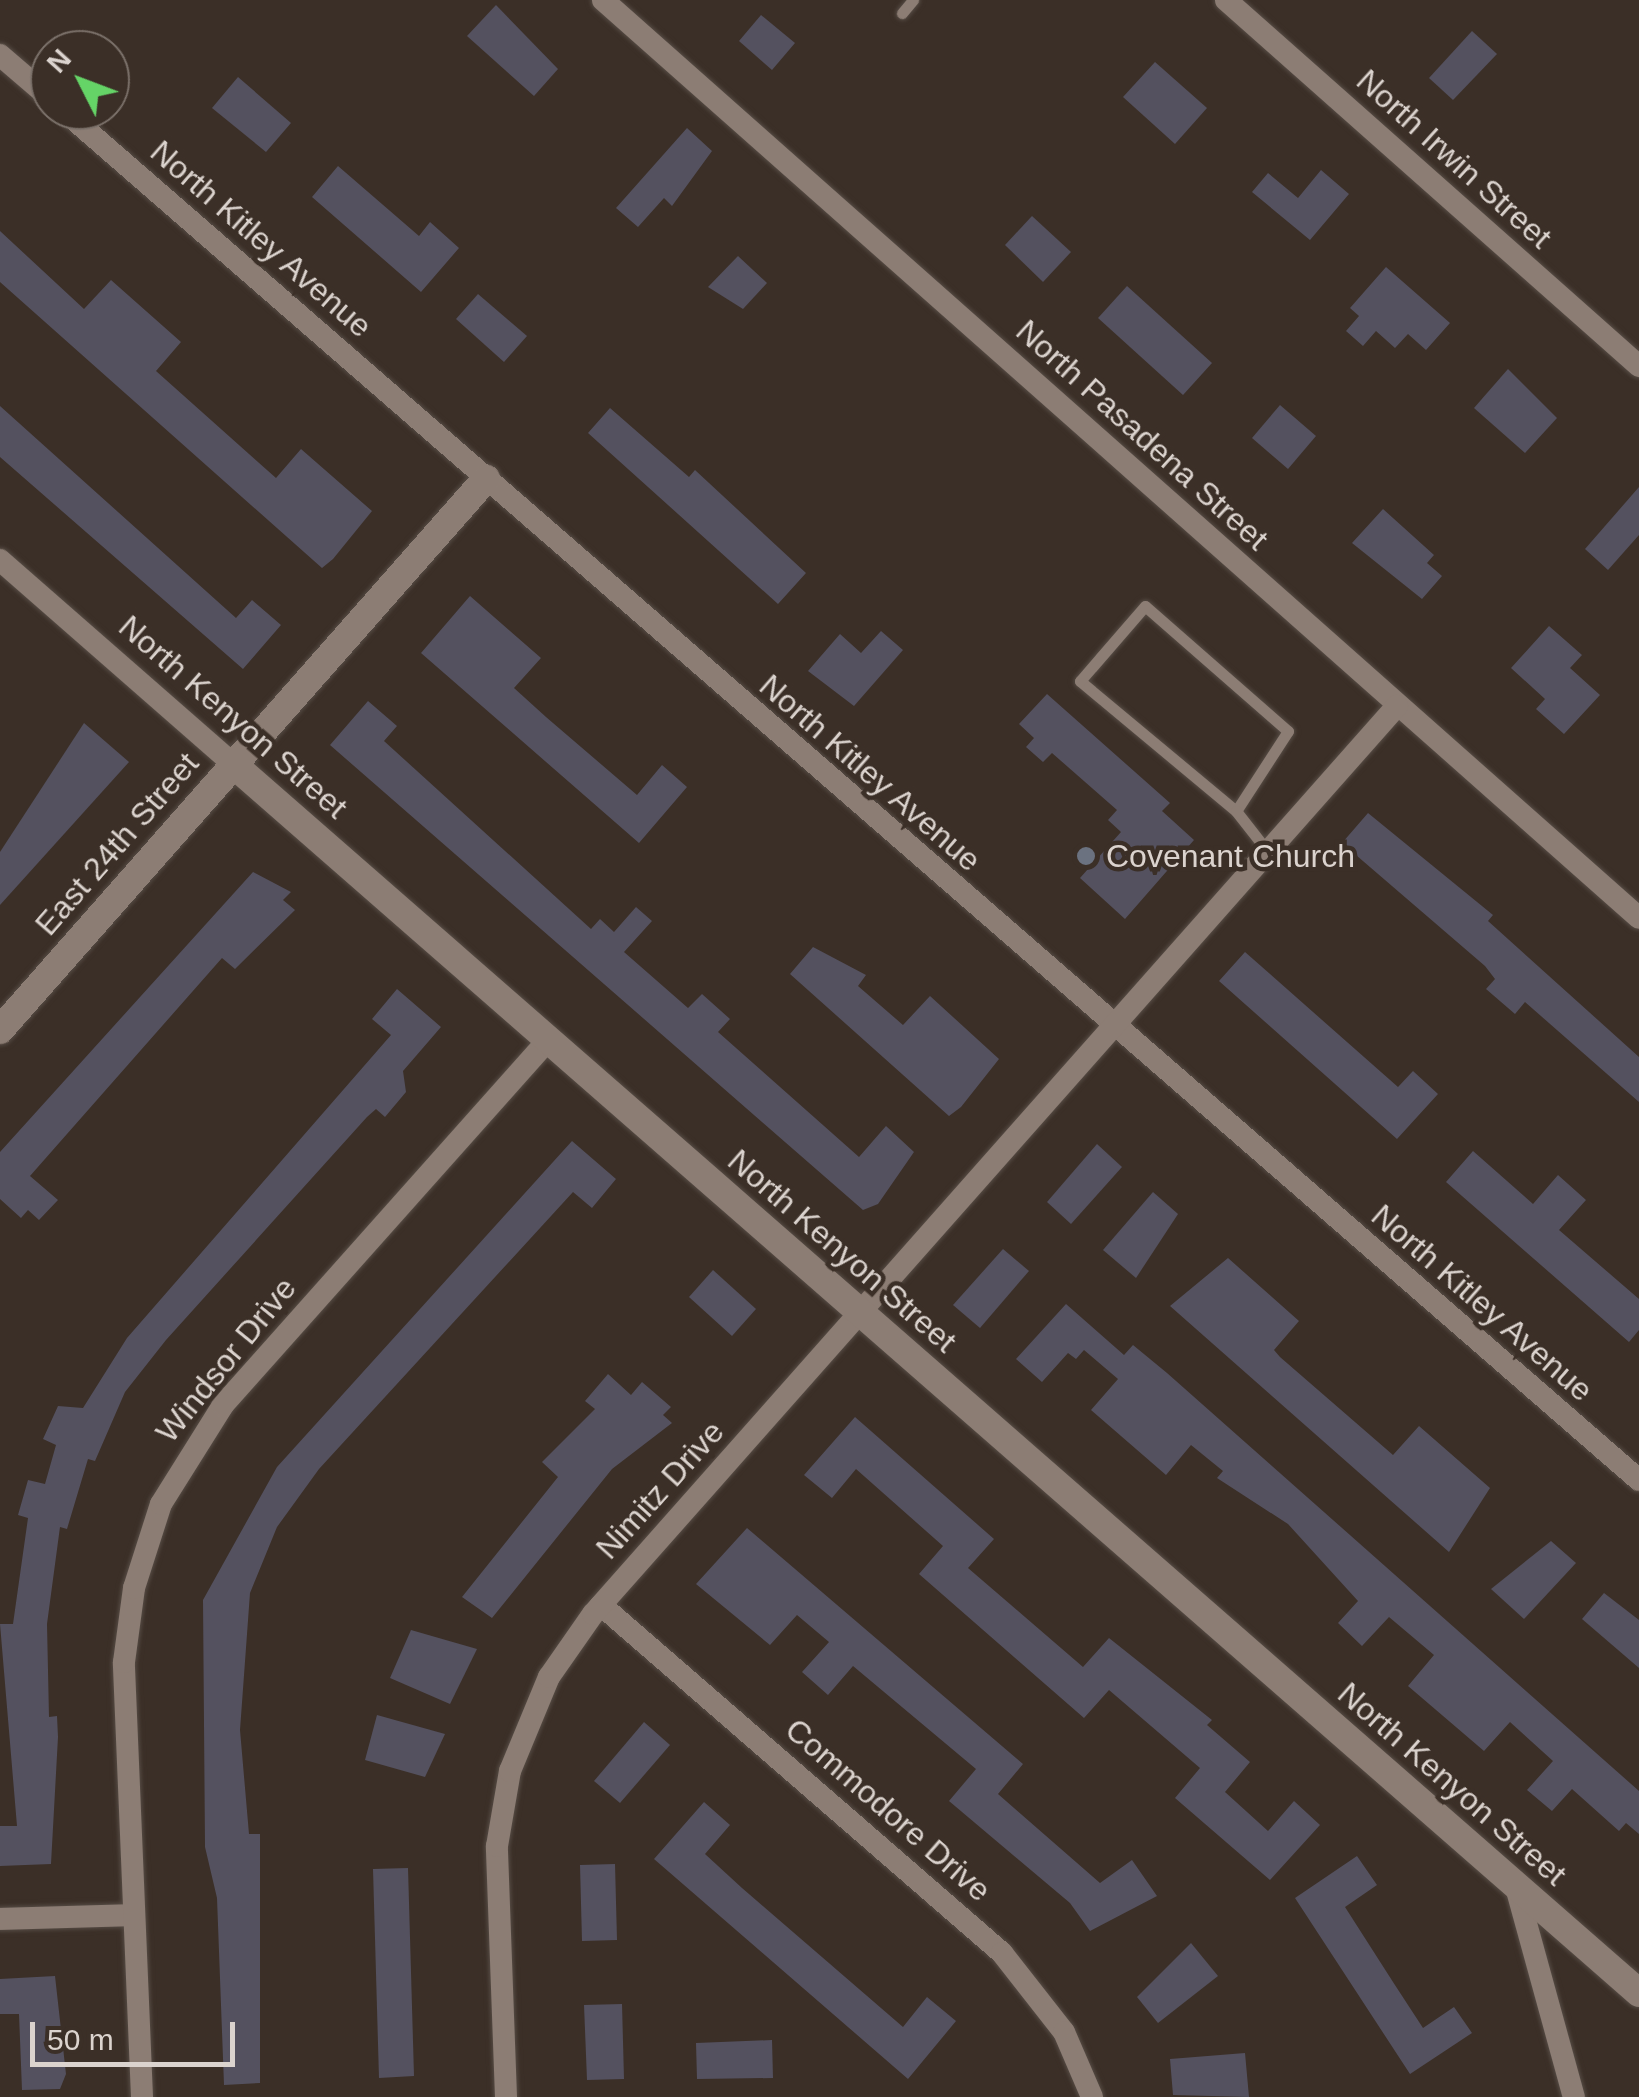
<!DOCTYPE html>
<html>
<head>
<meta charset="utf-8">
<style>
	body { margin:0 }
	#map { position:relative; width:1639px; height:2097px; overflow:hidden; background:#3b2f27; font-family:Arial,sans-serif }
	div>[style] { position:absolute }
	.building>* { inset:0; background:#54515f }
	.roads { filter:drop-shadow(0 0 2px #564c45) drop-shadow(0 0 2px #564c45) }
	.service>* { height:11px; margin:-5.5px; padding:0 5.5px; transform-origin:5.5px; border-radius:5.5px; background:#8c7d74 }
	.minor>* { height:22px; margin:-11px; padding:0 11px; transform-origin:11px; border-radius:11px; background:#8c7d74 }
	.tertiary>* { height:28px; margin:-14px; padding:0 14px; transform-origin:14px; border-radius:14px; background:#8c7d74 }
	.dots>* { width:28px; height:28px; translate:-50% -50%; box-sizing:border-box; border:5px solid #3b2f27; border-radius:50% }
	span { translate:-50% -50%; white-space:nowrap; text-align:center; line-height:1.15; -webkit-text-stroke:9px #3b2f27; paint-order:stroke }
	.street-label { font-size:32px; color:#dbd3ce }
	.poi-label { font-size:32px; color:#dbd3ce }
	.left { translate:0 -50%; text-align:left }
	.north { position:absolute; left:30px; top:30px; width:100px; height:100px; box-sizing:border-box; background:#3b2f27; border:2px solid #7b716a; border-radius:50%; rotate:312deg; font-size:28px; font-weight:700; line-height:40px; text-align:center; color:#dbd3ce }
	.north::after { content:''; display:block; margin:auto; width:35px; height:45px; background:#65d467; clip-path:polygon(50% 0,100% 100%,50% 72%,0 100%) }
	.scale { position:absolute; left:30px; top:2022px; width:205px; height:45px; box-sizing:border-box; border:5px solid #dbd3ce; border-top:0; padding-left:12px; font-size:30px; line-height:35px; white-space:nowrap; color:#dbd3ce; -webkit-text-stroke:8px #3b2f27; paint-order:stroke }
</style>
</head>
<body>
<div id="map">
	<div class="building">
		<i style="clip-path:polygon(496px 5px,558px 69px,534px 96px,467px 36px)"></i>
		<i style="clip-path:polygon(761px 15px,795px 43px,772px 70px,739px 41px)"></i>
		<i style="clip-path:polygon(1472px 31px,1497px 54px,1453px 100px,1429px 78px)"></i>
		<i style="clip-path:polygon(1155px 62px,1207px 108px,1175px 144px,1123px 97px)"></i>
		<i style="clip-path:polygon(238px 77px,291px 123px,266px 152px,212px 108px)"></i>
		<i style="clip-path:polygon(687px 128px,712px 151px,672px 206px,664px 198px,638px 227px,616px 208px)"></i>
		<i style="clip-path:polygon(338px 166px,419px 236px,430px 222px,459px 248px,421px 292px,312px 197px)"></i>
		<i style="clip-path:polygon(1321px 170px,1349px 194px,1310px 240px,1252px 192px,1268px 173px,1298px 198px)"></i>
		<i style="clip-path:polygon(1032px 216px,1071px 252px,1043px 282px,1005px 245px)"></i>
		<i style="clip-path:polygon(0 231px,84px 309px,111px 280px,181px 342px,156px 371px,276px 478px,301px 449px,372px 511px,333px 559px,322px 568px,0 282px)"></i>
		<i style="clip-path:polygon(738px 256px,767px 283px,743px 309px,708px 287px)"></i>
		<i style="clip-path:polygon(1386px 267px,1450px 323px,1426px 350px,1408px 334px,1395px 348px,1376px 331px,1363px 346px,1346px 331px,1359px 316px,1350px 308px)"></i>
		<i style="clip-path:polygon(1127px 286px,1212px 363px,1183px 395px,1098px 318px)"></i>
		<i style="clip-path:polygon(478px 294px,527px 336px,504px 362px,456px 319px)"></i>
		<i style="clip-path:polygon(1508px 369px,1557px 418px,1525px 453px,1474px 408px)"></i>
		<i style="clip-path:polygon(1280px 405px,1316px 436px,1288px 469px,1252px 438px)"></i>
		<i style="clip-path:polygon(0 406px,236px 618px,252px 600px,281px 625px,243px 669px,0 457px)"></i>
		<i style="clip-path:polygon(610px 408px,689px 477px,695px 470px,806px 573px,778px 604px,588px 433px)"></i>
		<i style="clip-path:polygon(1639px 487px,1639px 535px,1608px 570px,1585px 549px)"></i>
		<i style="clip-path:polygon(1383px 509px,1434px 555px,1427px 563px,1442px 576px,1422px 599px,1352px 543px)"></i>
		<i style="clip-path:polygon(470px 596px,541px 658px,514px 688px,546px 717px,637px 795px,662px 765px,687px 787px,639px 843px,421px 653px)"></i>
		<i style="clip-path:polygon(1549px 626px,1582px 655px,1570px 668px,1600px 695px,1564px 734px,1536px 709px,1545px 699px,1511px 668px)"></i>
		<i style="clip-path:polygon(881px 631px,903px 650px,854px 706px,808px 671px,840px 634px,861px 653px)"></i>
		<i style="clip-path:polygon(1047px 694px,1170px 803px,1162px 811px,1194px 840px,1125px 919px,1080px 878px,1121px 832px,1108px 820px,1117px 810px,1052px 753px,1043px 762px,1026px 747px,1034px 738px,1019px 724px)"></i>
		<i style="clip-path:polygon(368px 701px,397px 726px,384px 741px,591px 929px,600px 919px,614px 932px,636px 907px,652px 921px,624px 952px,688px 1008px,702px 994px,730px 1019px,718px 1032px,859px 1157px,886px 1126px,914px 1152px,878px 1204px,863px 1210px,330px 745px)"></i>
		<i style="clip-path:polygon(84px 723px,129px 762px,0 905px,0 852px)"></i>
		<i style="clip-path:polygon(1368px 813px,1493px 915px,1488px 921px,1639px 1057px,1639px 1102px,1525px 1002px,1515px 1014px,1486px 989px,1495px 979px,1485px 966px,1342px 843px)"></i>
		<i style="clip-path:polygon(253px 872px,291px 892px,283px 900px,295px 910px,235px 969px,222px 958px,30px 1176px,58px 1200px,39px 1220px,28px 1210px,21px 1218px,0 1199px,0 1152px)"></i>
		<i style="clip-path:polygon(813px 947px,866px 975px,858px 986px,903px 1025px,930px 996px,999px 1059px,961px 1107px,949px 1116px,790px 974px)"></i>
		<i style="clip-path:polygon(1245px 952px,1398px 1087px,1413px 1071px,1438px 1094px,1397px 1139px,1219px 981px)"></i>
		<i style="clip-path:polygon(397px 989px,441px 1027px,403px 1071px,406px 1092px,385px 1117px,376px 1109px,367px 1117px,166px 1340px,125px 1392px,95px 1461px,88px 1459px,67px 1529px,60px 1527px,47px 1624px,49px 1717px,57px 1716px,58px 1737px,51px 1864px,0 1866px,0 1826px,17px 1826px,0 1624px,13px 1624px,28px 1518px,18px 1515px,28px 1480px,45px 1484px,56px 1445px,43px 1439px,58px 1406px,83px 1408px,127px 1338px,391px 1035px,372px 1019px)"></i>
		<i style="clip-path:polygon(572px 1141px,616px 1179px,592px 1208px,573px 1192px,319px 1469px,277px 1527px,250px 1593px,240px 1730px,249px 1834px,260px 1834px,260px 2083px,224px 2085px,217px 1898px,205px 1847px,203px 1600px,277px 1467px)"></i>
		<i style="clip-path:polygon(1097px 1144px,1122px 1167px,1071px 1224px,1047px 1202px)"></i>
		<i style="clip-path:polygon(1473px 1151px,1533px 1204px,1558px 1175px,1586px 1200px,1559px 1230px,1639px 1299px,1639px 1330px,1629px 1342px,1446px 1182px)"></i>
		<i style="clip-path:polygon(1153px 1192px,1178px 1214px,1136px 1278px,1103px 1250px)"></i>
		<i style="clip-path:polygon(1003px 1249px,1029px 1271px,980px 1328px,953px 1305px)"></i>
		<i style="clip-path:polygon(1228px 1258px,1299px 1321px,1274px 1350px,1280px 1357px,1393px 1455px,1419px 1426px,1490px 1488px,1449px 1552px,1170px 1306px)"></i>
		<i style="clip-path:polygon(713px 1270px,756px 1309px,732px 1336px,689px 1297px)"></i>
		<i style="clip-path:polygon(1066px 1304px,1124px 1355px,1133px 1345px,1167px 1373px,1639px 1791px,1639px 1834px,1626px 1823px,1619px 1831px,1572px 1789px,1552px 1811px,1527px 1790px,1553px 1761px,1510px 1722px,1484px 1751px,1408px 1686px,1434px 1655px,1389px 1617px,1362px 1646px,1338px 1623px,1358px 1601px,1288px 1524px,1217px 1478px,1223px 1471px,1191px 1445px,1166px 1475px,1091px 1410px,1118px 1379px,1084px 1350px,1076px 1359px,1068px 1353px,1042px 1382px,1016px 1359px)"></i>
		<i style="clip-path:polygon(608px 1374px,631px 1395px,642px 1382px,671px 1407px,663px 1415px,672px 1423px,612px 1469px,492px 1618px,462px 1597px,558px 1477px,542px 1462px,595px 1409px,585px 1401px)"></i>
		<i style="clip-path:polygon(855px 1417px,994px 1539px,968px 1568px,1083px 1667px,1109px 1638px,1212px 1720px,1207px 1725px,1250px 1762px,1225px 1792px,1268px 1831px,1294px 1801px,1320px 1825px,1270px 1880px,1175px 1798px,1200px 1768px,1109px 1690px,1084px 1718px,919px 1574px,943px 1546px,856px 1469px,832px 1498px,804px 1475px)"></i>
		<i style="clip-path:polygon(747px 1528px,1023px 1764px,998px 1794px,1100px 1883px,1132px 1860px,1157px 1896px,1090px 1931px,1070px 1903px,949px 1801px,976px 1769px,853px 1666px,828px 1695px,802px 1672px,829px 1642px,797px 1615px,770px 1645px,696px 1584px)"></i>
		<i style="clip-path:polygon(1551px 1541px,1576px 1563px,1524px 1619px,1491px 1589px)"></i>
		<i style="clip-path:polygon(1604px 1593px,1639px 1620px,1639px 1668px,1582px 1619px)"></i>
		<i style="clip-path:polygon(411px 1630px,477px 1649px,450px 1704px,390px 1678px)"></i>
		<i style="clip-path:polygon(377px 1715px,445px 1734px,425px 1777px,365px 1760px)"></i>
		<i style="clip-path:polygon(644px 1722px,670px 1745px,620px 1803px,594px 1781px)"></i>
		<i style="clip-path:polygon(704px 1802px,730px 1825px,705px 1854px,742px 1888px,903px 2027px,927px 1997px,956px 2021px,908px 2079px,654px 1859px)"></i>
		<i style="clip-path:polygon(1357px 1856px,1377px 1885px,1345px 1907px,1393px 1982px,1423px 2028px,1454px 2007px,1472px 2033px,1410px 2074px,1295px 1898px)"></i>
		<i style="clip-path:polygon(615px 1864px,617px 1940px,582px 1941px,580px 1865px)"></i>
		<i style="clip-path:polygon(408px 1868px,414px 2076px,379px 2078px,373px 1869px)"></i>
		<i style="clip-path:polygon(1191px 1943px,1218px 1976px,1158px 2023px,1137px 1997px)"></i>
		<i style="clip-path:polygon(55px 1976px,66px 2074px,60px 2089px,22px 2090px,19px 2014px,0 2014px,0 1979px)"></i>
		<i style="clip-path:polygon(622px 2004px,624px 2079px,587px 2080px,584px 2005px)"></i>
		<i style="clip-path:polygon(772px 2040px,773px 2078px,697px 2079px,696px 2043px)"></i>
		<i style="clip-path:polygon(1245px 2053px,1249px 2097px,1173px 2095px,1170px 2059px)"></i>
	</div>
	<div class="roads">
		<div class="service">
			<i style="left:902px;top:13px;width:17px;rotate:-50deg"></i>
			<i style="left:1236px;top:811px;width:203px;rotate:-140.2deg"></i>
			<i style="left:1080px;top:681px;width:99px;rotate:-49.1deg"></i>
			<i style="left:1145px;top:606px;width:190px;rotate:41.2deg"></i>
			<i style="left:1288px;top:731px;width:95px;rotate:123deg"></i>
			<i style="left:1236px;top:811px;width:52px;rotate:52deg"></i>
		</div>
		<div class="minor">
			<i style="left:603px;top:0;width:1384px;rotate:41.54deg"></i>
			<i style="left:1226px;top:0;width:552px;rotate:41.55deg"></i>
			<i style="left:0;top:55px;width:66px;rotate:40.7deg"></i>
			<i style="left:63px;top:110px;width:2088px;rotate:41deg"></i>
			<i style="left:0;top:560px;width:311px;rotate:41.2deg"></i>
			<i style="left:601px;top:1605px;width:531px;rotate:40.95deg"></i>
			<i style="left:1002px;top:1953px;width:100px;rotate:51.9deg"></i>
			<i style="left:1064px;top:2032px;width:71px;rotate:66.7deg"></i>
			<i style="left:1516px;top:1887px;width:218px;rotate:74.6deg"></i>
			<i style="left:0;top:1919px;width:134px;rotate:-1.7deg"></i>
			<i style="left:142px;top:2097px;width:435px;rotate:-92.4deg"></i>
			<i style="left:124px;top:1662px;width:75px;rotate:-82.3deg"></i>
			<i style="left:134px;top:1588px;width:88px;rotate:-72.2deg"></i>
			<i style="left:161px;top:1504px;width:117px;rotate:-57.9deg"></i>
			<i style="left:223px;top:1405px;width:489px;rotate:-48.3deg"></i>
			<i style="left:506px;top:2097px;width:251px;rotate:-92.1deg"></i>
			<i style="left:497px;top:1846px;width:76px;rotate:-80.2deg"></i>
			<i style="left:510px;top:1771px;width:102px;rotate:-67.5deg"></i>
			<i style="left:549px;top:1677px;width:77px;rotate:-55.1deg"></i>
			<i style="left:593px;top:1614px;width:1213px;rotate:-48.48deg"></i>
		</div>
		<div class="tertiary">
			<i style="left:234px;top:765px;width:1866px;rotate:41.15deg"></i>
			<i style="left:0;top:1030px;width:735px;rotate:-48.59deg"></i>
		</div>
	</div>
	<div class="dots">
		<i style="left:1086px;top:856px;background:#6b7280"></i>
	</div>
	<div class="street-label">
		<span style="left:1454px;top:159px;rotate:42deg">North Irwin Street</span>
		<span style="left:261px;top:239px;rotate:41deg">North Kitley Avenue</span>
		<span style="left:1142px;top:435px;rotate:42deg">North Pasadena Street</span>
		<span style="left:233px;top:717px;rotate:41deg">North Kenyon Street</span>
		<span style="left:870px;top:773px;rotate:41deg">North Kitley Avenue</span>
		<span style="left:117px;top:844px;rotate:-49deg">East 24th Street</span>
		<span style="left:842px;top:1251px;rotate:41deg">North Kenyon Street</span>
		<span style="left:1482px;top:1303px;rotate:41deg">North Kitley Avenue</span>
		<span style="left:226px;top:1360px;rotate:-51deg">Windsor Drive</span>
		<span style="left:660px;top:1490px;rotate:-48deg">Nimitz Drive</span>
		<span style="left:1452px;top:1784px;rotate:41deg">North Kenyon Street</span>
		<span style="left:888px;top:1810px;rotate:41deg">Commodore Drive</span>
	</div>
	<div class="poi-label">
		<span class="left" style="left:1106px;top:856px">Covenant Church</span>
	</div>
	<div class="north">N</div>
	<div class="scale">50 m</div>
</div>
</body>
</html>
